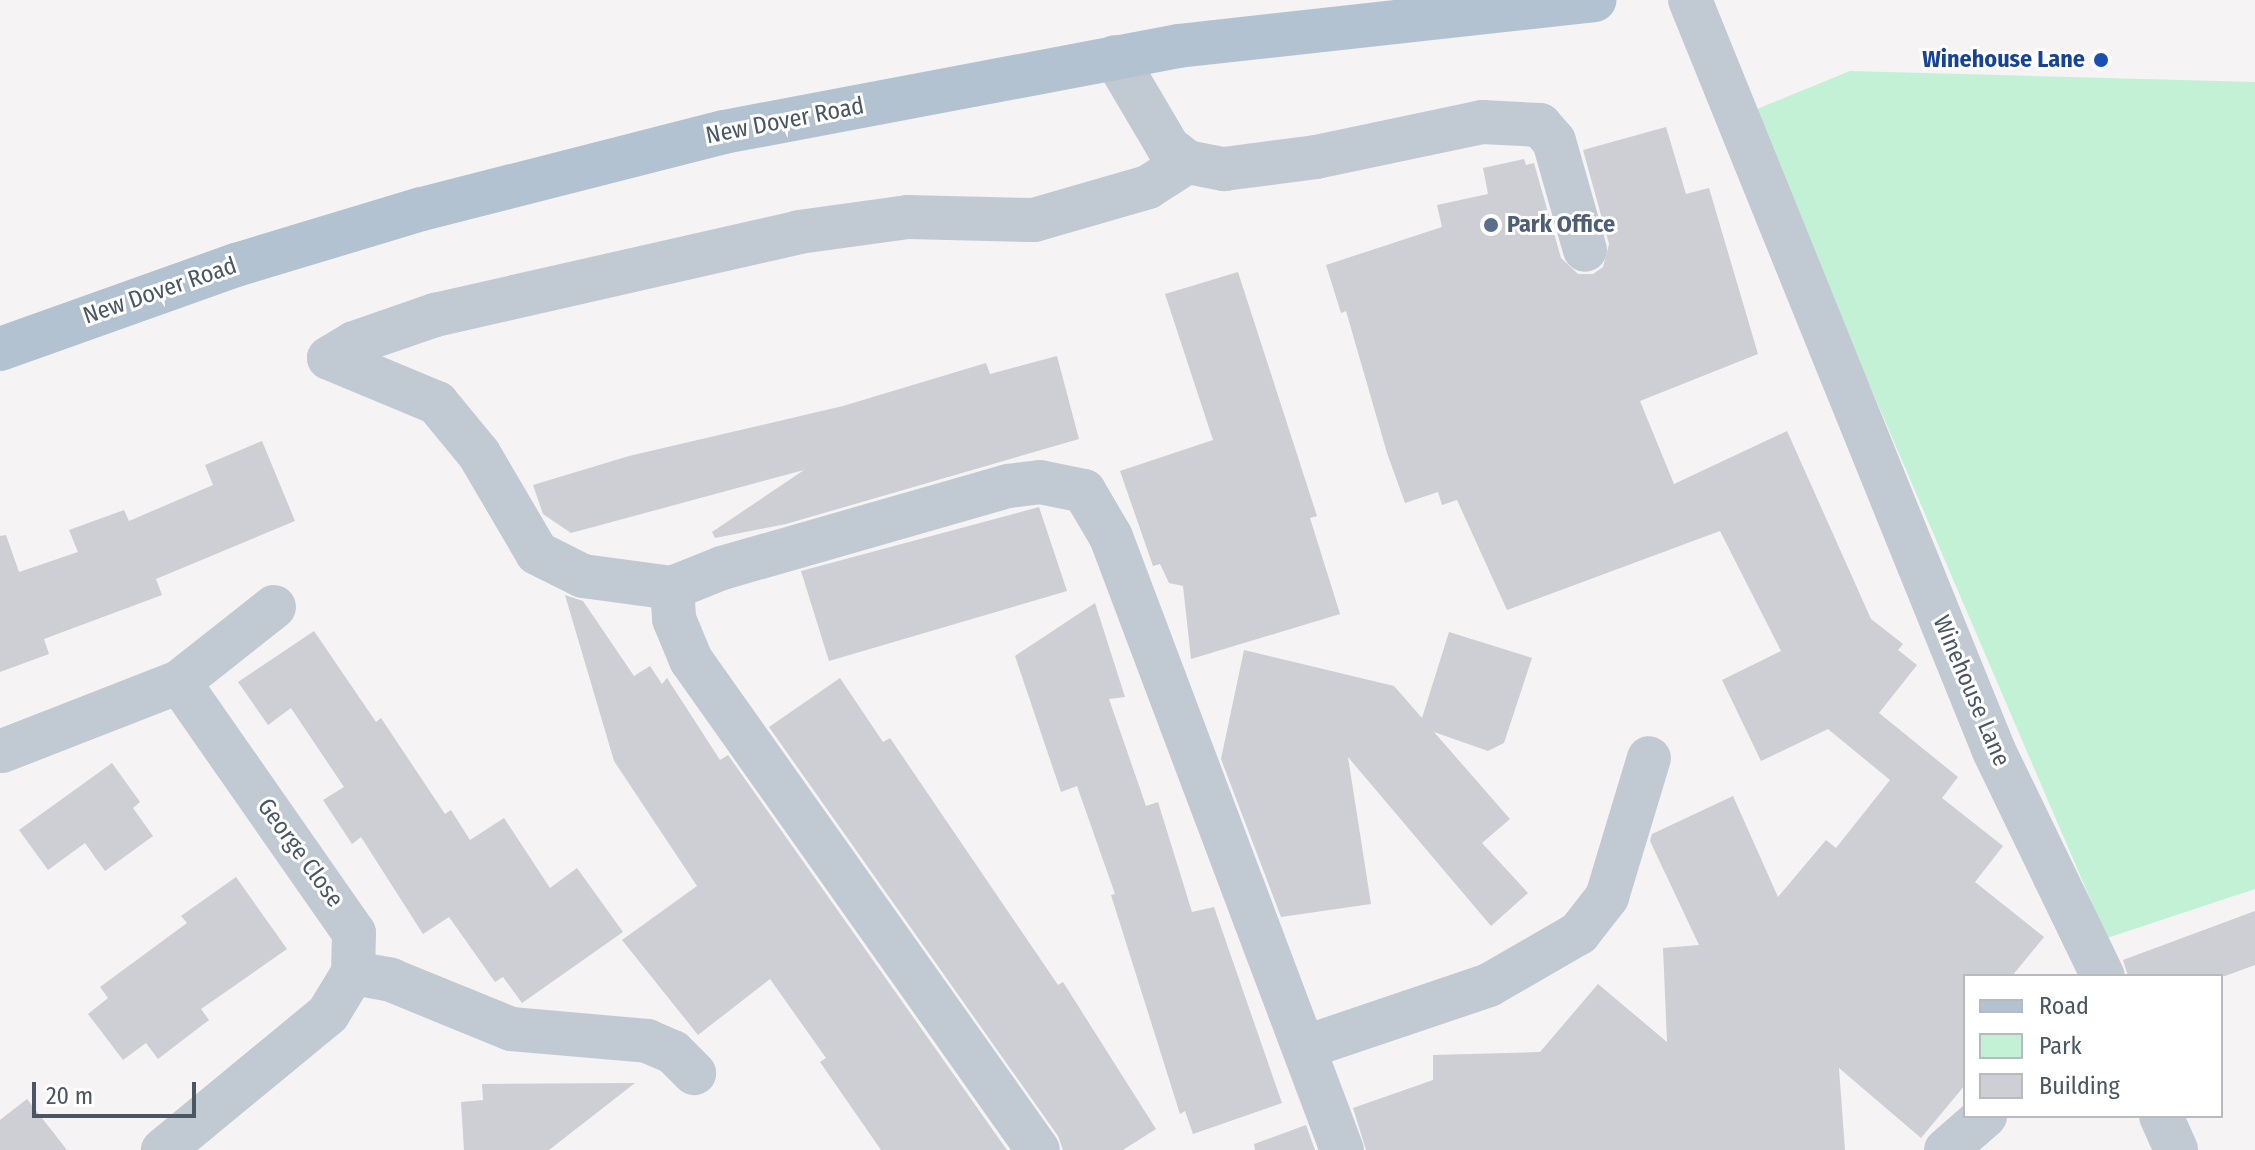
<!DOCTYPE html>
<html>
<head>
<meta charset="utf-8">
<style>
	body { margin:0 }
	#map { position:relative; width:2255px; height:1150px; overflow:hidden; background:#f5f3f3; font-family:"Fira Sans Condensed",sans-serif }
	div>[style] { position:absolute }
	.green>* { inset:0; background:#c3f1d5 }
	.building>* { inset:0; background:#cdcfd5 }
	.minor>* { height:44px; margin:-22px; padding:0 22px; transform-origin:22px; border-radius:22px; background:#c1cad2 }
	.major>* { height:44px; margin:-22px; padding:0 22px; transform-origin:22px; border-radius:22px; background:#b3c2d1 }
	.dots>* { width:22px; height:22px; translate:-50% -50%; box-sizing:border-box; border:4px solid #fff; border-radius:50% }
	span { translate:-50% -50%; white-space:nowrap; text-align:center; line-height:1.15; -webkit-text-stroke:6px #fff; paint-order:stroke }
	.transit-label { font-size:24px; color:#164399; font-weight:700 }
	.right { translate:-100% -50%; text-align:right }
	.street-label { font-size:24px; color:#4a5661 }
	.service-label { font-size:24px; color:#4e5e75; font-weight:700 }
	.left { translate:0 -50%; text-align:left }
	.legend { position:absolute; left:1963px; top:974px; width:260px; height:144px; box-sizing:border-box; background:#fff; border:2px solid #b7bbc0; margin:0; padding:10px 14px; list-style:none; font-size:24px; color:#4a5661 }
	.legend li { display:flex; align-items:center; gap:16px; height:40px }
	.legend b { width:40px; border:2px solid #b7bbc0 }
	.scale { position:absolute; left:32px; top:1082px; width:164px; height:36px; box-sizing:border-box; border:4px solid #4a5661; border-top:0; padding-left:10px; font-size:24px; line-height:28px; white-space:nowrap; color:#4a5661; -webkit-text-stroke:6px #fff; paint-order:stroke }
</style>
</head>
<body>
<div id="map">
	<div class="green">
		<i style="clip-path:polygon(1850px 71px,2255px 82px,2255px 889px,2107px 938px,1752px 111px)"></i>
	</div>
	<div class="building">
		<i style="clip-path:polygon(1666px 127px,1686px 194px,1709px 188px,1758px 354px,1640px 401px,1674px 484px,1787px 431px,1871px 619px,1903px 644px,1898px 650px,1917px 665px,1879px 713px,1958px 777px,1942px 798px,2003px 846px,1975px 882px,2044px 937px,2012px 976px,1965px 976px,1965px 1085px,1921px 1138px,1839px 1068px,1845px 1150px,1366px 1150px,1353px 1108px,1433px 1080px,1433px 1055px,1540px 1052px,1598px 984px,1667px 1042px,1663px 948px,1699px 945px,1650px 841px,1652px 834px,1733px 796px,1778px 897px,1826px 840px,1836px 848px,1890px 780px,1828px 729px,1761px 761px,1722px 680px,1781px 651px,1720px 531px,1507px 610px,1457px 500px,1442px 505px,1438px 492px,1405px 503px,1387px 453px,1346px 311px,1341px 313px,1326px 265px,1442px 227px,1437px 205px,1488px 194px,1483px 168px,1524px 159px,1526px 165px,1534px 163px,1561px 258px,1578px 274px,1593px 274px,1603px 267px,1609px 244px,1583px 150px)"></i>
		<i style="clip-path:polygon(1238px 272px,1317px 516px,1310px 518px,1340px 614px,1191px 659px,1183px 586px,1169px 583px,1160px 564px,1153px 566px,1120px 471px,1213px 440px,1165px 294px)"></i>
		<i style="clip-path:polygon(1057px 356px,1079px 439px,786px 524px,715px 538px,712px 532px,804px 470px,571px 533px,543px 514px,533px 485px,629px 456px,843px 406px,986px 363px,990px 374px)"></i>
		<i style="clip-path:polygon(262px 441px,295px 521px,156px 579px,162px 595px,44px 639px,49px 654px,0 672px,0 536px,6px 535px,19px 572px,78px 552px,69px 530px,124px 510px,129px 521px,213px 485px,205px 465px)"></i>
		<i style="clip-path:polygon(1039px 507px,1067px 591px,829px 661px,801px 571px)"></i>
		<i style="clip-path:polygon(565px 595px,583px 601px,634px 676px,650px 666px,662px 684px,667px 678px,720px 760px,728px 755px,1007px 1150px,881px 1150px,820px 1062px,826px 1058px,770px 979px,698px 1035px,622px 940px,697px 886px,614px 761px)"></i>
		<i style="clip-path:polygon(1095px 603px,1125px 697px,1109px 699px,1146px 806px,1158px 802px,1192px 912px,1214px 907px,1282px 1103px,1193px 1134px,1185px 1111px,1180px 1114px,1111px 895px,1115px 894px,1077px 786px,1061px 792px,1015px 656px)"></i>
		<i style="clip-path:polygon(314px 631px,376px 722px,381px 718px,445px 814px,451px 810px,470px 840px,504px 818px,550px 888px,577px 868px,623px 932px,522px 1003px,503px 977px,495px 982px,449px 917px,423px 934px,361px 837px,352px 844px,323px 800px,344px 787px,291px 708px,268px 725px,238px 682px)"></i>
		<i style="clip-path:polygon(1449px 632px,1532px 658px,1504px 743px,1488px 751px,1434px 732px,1510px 819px,1482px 843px,1528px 893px,1491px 926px,1348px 757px,1371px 904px,1281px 917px,1221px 759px,1244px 650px,1394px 686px,1422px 718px)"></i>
		<i style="clip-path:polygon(840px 678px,883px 742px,890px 738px,1058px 985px,1063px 982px,1156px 1129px,1123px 1150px,1063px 1150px,1058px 1136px,769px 727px)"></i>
		<i style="clip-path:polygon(112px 763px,140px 802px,133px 808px,153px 836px,105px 871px,85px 843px,48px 870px,19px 830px)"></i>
		<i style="clip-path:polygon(236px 877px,287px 949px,201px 1009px,209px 1020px,158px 1059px,146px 1043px,123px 1060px,88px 1014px,108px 998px,100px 987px,187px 923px,181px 916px)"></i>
		<i style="clip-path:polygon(2255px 911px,2255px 965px,2225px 976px,2128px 976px,2123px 960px)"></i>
		<i style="clip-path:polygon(635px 1083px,549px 1150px,464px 1150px,461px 1102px,483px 1100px,482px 1084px)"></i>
		<i style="clip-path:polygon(27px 1099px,67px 1150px,0 1150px,0 1120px)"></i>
		<i style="clip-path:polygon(1306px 1125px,1315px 1150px,1255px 1150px,1254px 1144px)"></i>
	</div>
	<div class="minor">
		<i style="left:1690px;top:0;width:810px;rotate:67.96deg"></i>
		<i style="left:1994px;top:751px;width:250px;rotate:64.2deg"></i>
		<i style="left:1115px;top:57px;width:104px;rotate:59.5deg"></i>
		<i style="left:1168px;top:147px;width:24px;rotate:38deg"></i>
		<i style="left:1187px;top:162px;width:38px;rotate:11deg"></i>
		<i style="left:1224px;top:169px;width:93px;rotate:-7.4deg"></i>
		<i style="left:1316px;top:157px;width:170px;rotate:-11.9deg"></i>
		<i style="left:1482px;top:122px;width:58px;rotate:3deg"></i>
		<i style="left:1540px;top:125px;width:21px;rotate:49deg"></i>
		<i style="left:1554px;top:141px;width:113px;rotate:74.1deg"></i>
		<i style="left:329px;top:358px;width:117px;rotate:22.6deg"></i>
		<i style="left:437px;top:403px;width:66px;rotate:50.5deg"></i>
		<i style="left:479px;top:454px;width:115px;rotate:59.6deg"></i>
		<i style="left:537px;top:553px;width:51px;rotate:26.6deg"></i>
		<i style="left:583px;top:576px;width:90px;rotate:7.7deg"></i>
		<i style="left:672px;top:588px;width:54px;rotate:-21.8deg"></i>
		<i style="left:722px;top:568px;width:298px;rotate:-16deg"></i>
		<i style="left:1008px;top:486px;width:32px;rotate:-7deg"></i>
		<i style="left:1040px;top:482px;width:45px;rotate:11.6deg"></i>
		<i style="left:1084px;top:491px;width:53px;rotate:59.6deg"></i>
		<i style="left:1111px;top:537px;width:655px;rotate:69.35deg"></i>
		<i style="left:329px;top:358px;width:29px;rotate:-31deg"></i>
		<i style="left:354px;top:343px;width:86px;rotate:-19.1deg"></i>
		<i style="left:435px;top:315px;width:373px;rotate:-12.8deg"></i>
		<i style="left:799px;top:232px;width:110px;rotate:-7.8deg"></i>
		<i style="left:908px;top:217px;width:126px;rotate:1.4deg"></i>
		<i style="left:1034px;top:220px;width:119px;rotate:-16.1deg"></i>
		<i style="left:1148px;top:187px;width:46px;rotate:-32.7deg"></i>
		<i style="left:672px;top:588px;width:31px;rotate:86deg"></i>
		<i style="left:674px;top:619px;width:44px;rotate:67.5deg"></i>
		<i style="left:691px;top:660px;width:600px;rotate:54.7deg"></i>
		<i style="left:179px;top:682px;width:121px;rotate:-38.3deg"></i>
		<i style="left:2px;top:751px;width:190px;rotate:-21.3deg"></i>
		<i style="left:179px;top:682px;width:306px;rotate:55.1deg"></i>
		<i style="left:354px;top:933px;width:40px;rotate:91.4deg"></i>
		<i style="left:353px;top:973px;width:48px;rotate:121.4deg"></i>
		<i style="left:328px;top:1014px;width:214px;rotate:140.5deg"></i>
		<i style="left:353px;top:973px;width:39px;rotate:10deg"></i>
		<i style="left:391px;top:980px;width:130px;rotate:22.2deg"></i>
		<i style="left:511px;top:1029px;width:137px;rotate:5deg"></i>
		<i style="left:647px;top:1041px;width:28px;rotate:23deg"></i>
		<i style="left:673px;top:1052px;width:30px;rotate:45deg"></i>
		<i style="left:1306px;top:1047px;width:193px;rotate:-18.7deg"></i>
		<i style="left:1489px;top:985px;width:104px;rotate:-30deg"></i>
		<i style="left:1579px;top:933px;width:46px;rotate:-52.1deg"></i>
		<i style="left:1607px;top:897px;width:145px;rotate:-73.2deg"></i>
		<i style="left:2161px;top:1116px;width:37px;rotate:66deg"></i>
		<i style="left:1946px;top:1150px;width:52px;rotate:-41.1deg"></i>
	</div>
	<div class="major">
		<i style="left:0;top:349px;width:251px;rotate:-19.6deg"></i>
		<i style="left:236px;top:265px;width:194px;rotate:-16.8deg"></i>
		<i style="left:422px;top:209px;width:312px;rotate:-14.3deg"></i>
		<i style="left:724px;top:132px;width:462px;rotate:-10.7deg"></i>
		<i style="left:1178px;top:46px;width:419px;rotate:-6.3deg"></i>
	</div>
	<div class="dots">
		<i style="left:2101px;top:60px;background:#1a4fb4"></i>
		<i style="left:1491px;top:225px;background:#5c6f8a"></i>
	</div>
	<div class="transit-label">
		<span class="right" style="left:2085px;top:60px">Winehouse Lane</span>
	</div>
	<div class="street-label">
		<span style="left:785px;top:121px;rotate:-11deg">New Dover Road</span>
		<span style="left:160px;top:291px;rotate:-19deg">New Dover Road</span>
		<span style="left:1971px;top:691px;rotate:67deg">Winehouse Lane</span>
		<span style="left:300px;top:853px;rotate:54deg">George Close</span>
	</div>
	<div class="service-label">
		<span class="left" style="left:1507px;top:225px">Park Office</span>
	</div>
	<ul class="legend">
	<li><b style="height:10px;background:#b3c2d1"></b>Road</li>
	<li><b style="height:22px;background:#c3f1d5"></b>Park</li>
	<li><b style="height:22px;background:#cdcfd5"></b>Building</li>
	</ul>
	<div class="scale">20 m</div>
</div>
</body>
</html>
